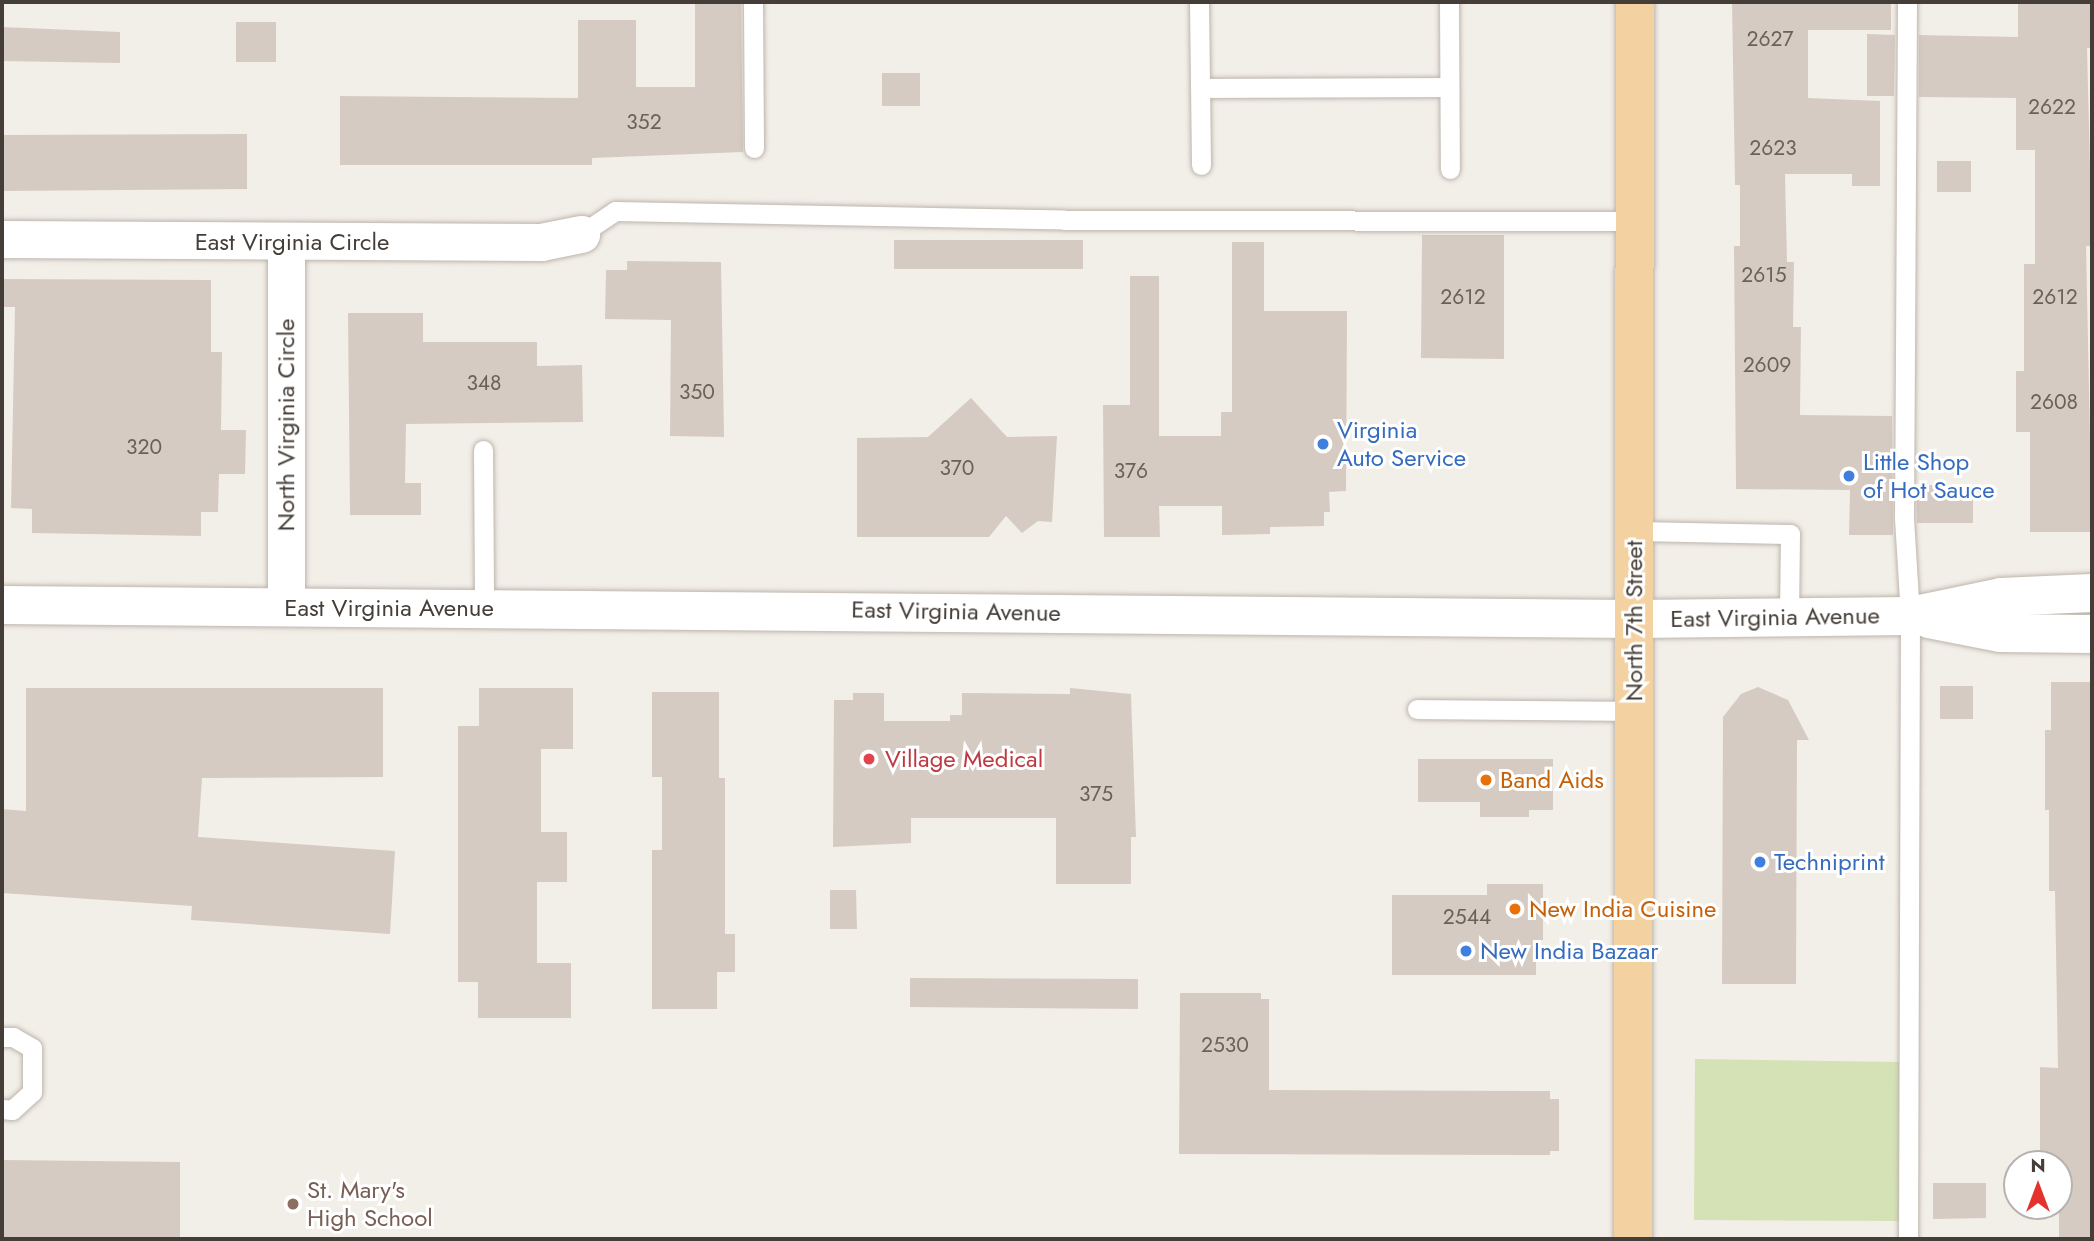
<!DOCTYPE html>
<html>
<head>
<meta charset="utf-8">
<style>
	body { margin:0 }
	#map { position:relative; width:2094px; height:1241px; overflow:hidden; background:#f2eee8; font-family:Jost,sans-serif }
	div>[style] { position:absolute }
	.green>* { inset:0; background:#d4e2b5 }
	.building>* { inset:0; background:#d6cbc2 }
	.roads { filter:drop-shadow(0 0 2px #bdb5ac) drop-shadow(0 0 2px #bdb5ac) }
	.service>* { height:19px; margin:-9.5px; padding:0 9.5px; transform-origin:9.5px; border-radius:9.5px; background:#fff }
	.minor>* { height:37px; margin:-18.5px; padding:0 18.5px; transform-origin:18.5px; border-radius:18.5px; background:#fff }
	.tertiary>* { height:38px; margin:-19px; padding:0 19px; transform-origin:19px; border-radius:19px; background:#fff }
	.primary>* { height:38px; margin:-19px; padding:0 19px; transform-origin:19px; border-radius:19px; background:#f4d1a0 }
	.dots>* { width:19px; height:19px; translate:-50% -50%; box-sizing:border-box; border:4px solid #fff; border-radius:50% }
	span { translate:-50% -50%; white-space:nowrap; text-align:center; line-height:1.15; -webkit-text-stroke:6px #fff; paint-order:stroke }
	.number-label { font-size:21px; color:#69615a }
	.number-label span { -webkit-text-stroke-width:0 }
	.street-label { font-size:24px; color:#453e38 }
	.shop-label { font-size:24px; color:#366cbe }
	.left { translate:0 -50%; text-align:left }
	.health-label { font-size:24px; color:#be3a42 }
	.food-label { font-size:24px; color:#c56008 }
	.education-label { font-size:24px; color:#785e54 }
	.frame { position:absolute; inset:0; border:4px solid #453e38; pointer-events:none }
	.north { position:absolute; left:2003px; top:1150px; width:70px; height:70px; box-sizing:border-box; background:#fff; border:2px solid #b5b2af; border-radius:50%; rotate:0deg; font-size:19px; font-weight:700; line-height:28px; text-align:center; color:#453e38 }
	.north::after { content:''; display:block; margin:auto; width:24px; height:32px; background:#e4322e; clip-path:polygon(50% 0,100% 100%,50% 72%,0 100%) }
</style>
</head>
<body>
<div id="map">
	<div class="green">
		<i style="clip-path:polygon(1695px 1059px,1900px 1062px,1902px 1221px,1694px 1220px)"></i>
	</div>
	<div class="building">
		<i style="clip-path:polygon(695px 2px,741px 2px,743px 152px,592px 158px,592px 165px,340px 165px,340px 96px,578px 98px,578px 20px,636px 20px,636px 87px,695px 87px)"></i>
		<i style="clip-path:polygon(1732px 2px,1891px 2px,1891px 30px,1808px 30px,1808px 98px,1880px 101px,1880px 186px,1852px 186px,1852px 174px,1785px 174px,1787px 262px,1794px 262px,1793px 327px,1801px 327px,1800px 415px,1892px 416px,1893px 535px,1849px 535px,1850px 490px,1736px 489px,1734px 246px,1740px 246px,1740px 185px,1735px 185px)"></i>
		<i style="clip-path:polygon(2018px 2px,2092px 2px,2092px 48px,2087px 48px,2092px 246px,2086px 246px,2092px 532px,2030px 532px,2030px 432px,2016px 432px,2016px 371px,2024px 371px,2024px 264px,2035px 264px,2035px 150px,2016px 150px,2016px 98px,1919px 97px,1919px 35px,2018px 37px)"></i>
		<i style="clip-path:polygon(236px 22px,276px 22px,276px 62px,236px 62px)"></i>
		<i style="clip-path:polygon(2px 27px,120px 32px,120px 63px,2px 61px)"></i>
		<i style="clip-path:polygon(1867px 34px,1895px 35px,1894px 96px,1867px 96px)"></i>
		<i style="clip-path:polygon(882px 73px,920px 73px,920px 106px,882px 106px)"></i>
		<i style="clip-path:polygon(247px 134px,247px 189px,2px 191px,2px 135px)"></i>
		<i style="clip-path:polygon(1937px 161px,1971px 161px,1971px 192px,1937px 192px)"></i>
		<i style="clip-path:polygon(1422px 235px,1504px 235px,1504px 359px,1421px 358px)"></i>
		<i style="clip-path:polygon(894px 240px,1083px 240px,1083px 269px,894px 269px)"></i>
		<i style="clip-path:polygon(1232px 242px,1264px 242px,1264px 311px,1347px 311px,1346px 491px,1329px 492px,1330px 512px,1324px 512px,1324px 526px,1270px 527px,1270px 534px,1222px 535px,1222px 506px,1159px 506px,1160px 537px,1104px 537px,1103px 405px,1130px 405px,1130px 276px,1159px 276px,1159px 436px,1221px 436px,1221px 412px,1232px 412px)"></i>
		<i style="clip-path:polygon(627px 261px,721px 262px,724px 437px,670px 436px,671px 320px,605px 319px,606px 270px,627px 270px)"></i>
		<i style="clip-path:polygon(2px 279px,211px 280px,211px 352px,222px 352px,221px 430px,246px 430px,245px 474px,219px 474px,218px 512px,201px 512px,201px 536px,32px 533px,32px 509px,11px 508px,15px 307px,2px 307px)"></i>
		<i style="clip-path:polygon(348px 313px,423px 313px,423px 342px,537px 342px,537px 366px,582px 365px,583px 422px,406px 424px,405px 483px,421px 483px,421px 515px,350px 515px)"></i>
		<i style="clip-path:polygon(971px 398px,1007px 437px,1057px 436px,1052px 522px,1038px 521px,1022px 533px,1006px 516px,989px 537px,857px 537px,857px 438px,928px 437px)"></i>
		<i style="clip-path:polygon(1916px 485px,1973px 485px,1973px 523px,1917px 523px)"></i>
		<i style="clip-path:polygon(2051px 682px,2092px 682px,2092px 1239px,2059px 1239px,2059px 1164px,2040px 1164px,2040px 1067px,2058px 1068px,2055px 891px,2049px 891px,2049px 810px,2045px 810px,2045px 730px,2051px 730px)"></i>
		<i style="clip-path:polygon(1940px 686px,1973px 686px,1973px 719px,1940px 719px)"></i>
		<i style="clip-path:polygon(1758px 687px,1788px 700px,1809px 740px,1797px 740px,1796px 984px,1722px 984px,1723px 717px,1741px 694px)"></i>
		<i style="clip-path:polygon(26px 688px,383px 688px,383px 777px,202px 778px,198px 837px,395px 851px,390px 934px,191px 920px,192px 906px,2px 893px,2px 809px,26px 811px)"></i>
		<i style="clip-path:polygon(479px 688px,573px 688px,573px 749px,541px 749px,541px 832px,567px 832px,567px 882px,537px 882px,537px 963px,571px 963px,571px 1018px,478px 1018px,478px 982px,458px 982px,458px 726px,479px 726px)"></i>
		<i style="clip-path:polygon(1070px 688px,1131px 694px,1136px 837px,1131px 837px,1131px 884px,1056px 884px,1056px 818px,911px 818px,911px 843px,833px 847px,834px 700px,853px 700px,853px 693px,884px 693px,884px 721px,950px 721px,950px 715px,962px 715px,962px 693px,1070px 694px)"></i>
		<i style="clip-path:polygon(652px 692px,719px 692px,719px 778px,725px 778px,725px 934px,735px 934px,735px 972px,717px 972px,717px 1009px,652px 1009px,652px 850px,662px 850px,662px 777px,652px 777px)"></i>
		<i style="clip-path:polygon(1418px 759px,1553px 759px,1553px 810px,1529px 810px,1529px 817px,1480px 817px,1480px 802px,1418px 802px)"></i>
		<i style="clip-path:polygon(1487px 884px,1543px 884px,1543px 940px,1536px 940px,1536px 975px,1392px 975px,1392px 895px,1487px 895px)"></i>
		<i style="clip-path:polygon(830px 890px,856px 890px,857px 929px,830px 929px)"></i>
		<i style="clip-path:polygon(910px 978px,1138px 979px,1138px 1009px,910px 1007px)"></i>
		<i style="clip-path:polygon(1180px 993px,1261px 993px,1261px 999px,1269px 999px,1269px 1090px,1550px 1091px,1550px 1099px,1559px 1099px,1559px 1151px,1550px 1151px,1550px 1155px,1179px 1154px)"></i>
		<i style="clip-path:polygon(2px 1160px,180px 1162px,180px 1239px,2px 1239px)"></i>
		<i style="clip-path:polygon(1933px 1183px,1986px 1183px,1986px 1218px,1933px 1219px)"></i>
	</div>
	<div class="roads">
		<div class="service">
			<i style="left:753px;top:2px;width:146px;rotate:89.6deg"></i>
			<i style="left:1199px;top:2px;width:163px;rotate:89.3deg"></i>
			<i style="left:1449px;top:2px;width:167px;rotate:89.7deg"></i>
			<i style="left:1907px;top:2px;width:516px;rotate:90.33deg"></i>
			<i style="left:1904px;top:518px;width:98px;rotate:86.5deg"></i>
			<i style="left:1910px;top:616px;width:623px;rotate:90.18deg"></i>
			<i style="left:1201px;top:88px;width:248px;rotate:-0.2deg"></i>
			<i style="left:581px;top:234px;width:41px;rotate:-34.1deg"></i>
			<i style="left:615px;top:211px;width:449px;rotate:1.1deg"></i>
			<i style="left:1064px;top:220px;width:570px;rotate:0.1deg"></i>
			<i style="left:483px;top:450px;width:158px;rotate:89.6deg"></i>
			<i style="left:1634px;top:531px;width:156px;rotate:1.1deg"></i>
			<i style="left:1790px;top:534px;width:83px;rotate:90.7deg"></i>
			<i style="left:1417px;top:709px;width:217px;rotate:0.5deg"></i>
			<i style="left:2px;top:1037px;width:11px"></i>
			<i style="left:13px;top:1037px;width:22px;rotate:30deg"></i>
			<i style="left:32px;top:1048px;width:44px;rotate:90deg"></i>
			<i style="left:32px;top:1092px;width:27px;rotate:138deg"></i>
			<i style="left:12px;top:1110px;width:10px;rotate:-174deg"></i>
		</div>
		<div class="minor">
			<i style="left:2px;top:239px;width:539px;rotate:0.32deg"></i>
			<i style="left:541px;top:242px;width:41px;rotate:-11.3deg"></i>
			<i style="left:286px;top:242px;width:365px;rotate:90deg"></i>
		</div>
		<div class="tertiary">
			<i style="left:2px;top:605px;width:1633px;rotate:0.49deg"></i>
			<i style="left:1635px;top:619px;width:275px;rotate:-0.6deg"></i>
			<i style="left:1910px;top:616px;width:93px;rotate:-11.8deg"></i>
			<i style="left:2001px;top:597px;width:91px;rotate:-2.5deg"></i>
			<i style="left:1929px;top:619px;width:72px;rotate:11.2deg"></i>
			<i style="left:2000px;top:633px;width:92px;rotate:0.6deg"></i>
		</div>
		<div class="primary">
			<i style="left:1633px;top:1239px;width:1237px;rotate:-89.91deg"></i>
		</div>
	</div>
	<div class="dots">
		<i style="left:1323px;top:444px;background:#3f7fe0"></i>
		<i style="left:1849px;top:476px;background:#3f7fe0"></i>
		<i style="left:869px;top:759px;background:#e0444e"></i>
		<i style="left:1486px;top:780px;background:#e8710a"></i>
		<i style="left:1760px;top:862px;background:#3f7fe0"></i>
		<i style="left:1515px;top:909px;background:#e8710a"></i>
		<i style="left:1466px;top:951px;background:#3f7fe0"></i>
		<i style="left:293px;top:1204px;background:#8d6e63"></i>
	</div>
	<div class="number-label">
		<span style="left:1770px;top:39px">2627</span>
		<span style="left:2052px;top:107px">2622</span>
		<span style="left:644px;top:122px">352</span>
		<span style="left:1773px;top:148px">2623</span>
		<span style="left:1764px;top:275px">2615</span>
		<span style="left:1463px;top:297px">2612</span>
		<span style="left:2055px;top:297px">2612</span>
		<span style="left:1767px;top:365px">2609</span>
		<span style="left:484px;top:383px">348</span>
		<span style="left:697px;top:392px">350</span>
		<span style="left:2054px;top:402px">2608</span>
		<span style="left:144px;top:447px">320</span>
		<span style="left:957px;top:468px">370</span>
		<span style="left:1131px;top:471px">376</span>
		<span style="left:1096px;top:794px">375</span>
		<span style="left:1467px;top:917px">2544</span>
		<span style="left:1225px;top:1045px">2530</span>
	</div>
	<div class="street-label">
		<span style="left:292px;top:242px">East Virginia Circle</span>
		<span style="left:286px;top:425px;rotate:-90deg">North Virginia Circle</span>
		<span style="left:389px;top:608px">East Virginia Avenue</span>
		<span style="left:956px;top:611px;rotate:1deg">East Virginia Avenue</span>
		<span style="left:1775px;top:617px;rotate:-1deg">East Virginia Avenue</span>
		<span style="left:1634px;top:621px;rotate:-90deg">North 7th Street</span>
	</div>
	<div class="shop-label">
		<span class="left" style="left:1337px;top:444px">Virginia<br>Auto Service</span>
		<span class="left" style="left:1863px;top:476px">Little Shop<br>of Hot Sauce</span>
		<span class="left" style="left:1774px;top:862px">Techniprint</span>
		<span class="left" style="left:1480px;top:951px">New India Bazaar</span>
	</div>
	<div class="health-label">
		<span class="left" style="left:885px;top:759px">Village Medical</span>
	</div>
	<div class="food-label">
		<span class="left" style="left:1500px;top:780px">Band Aids</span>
		<span class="left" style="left:1529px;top:909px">New India Cuisine</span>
	</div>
	<div class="education-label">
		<span class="left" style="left:307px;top:1204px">St. Mary's<br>High School</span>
	</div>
	<div class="frame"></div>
	<div class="north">N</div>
</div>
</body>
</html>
